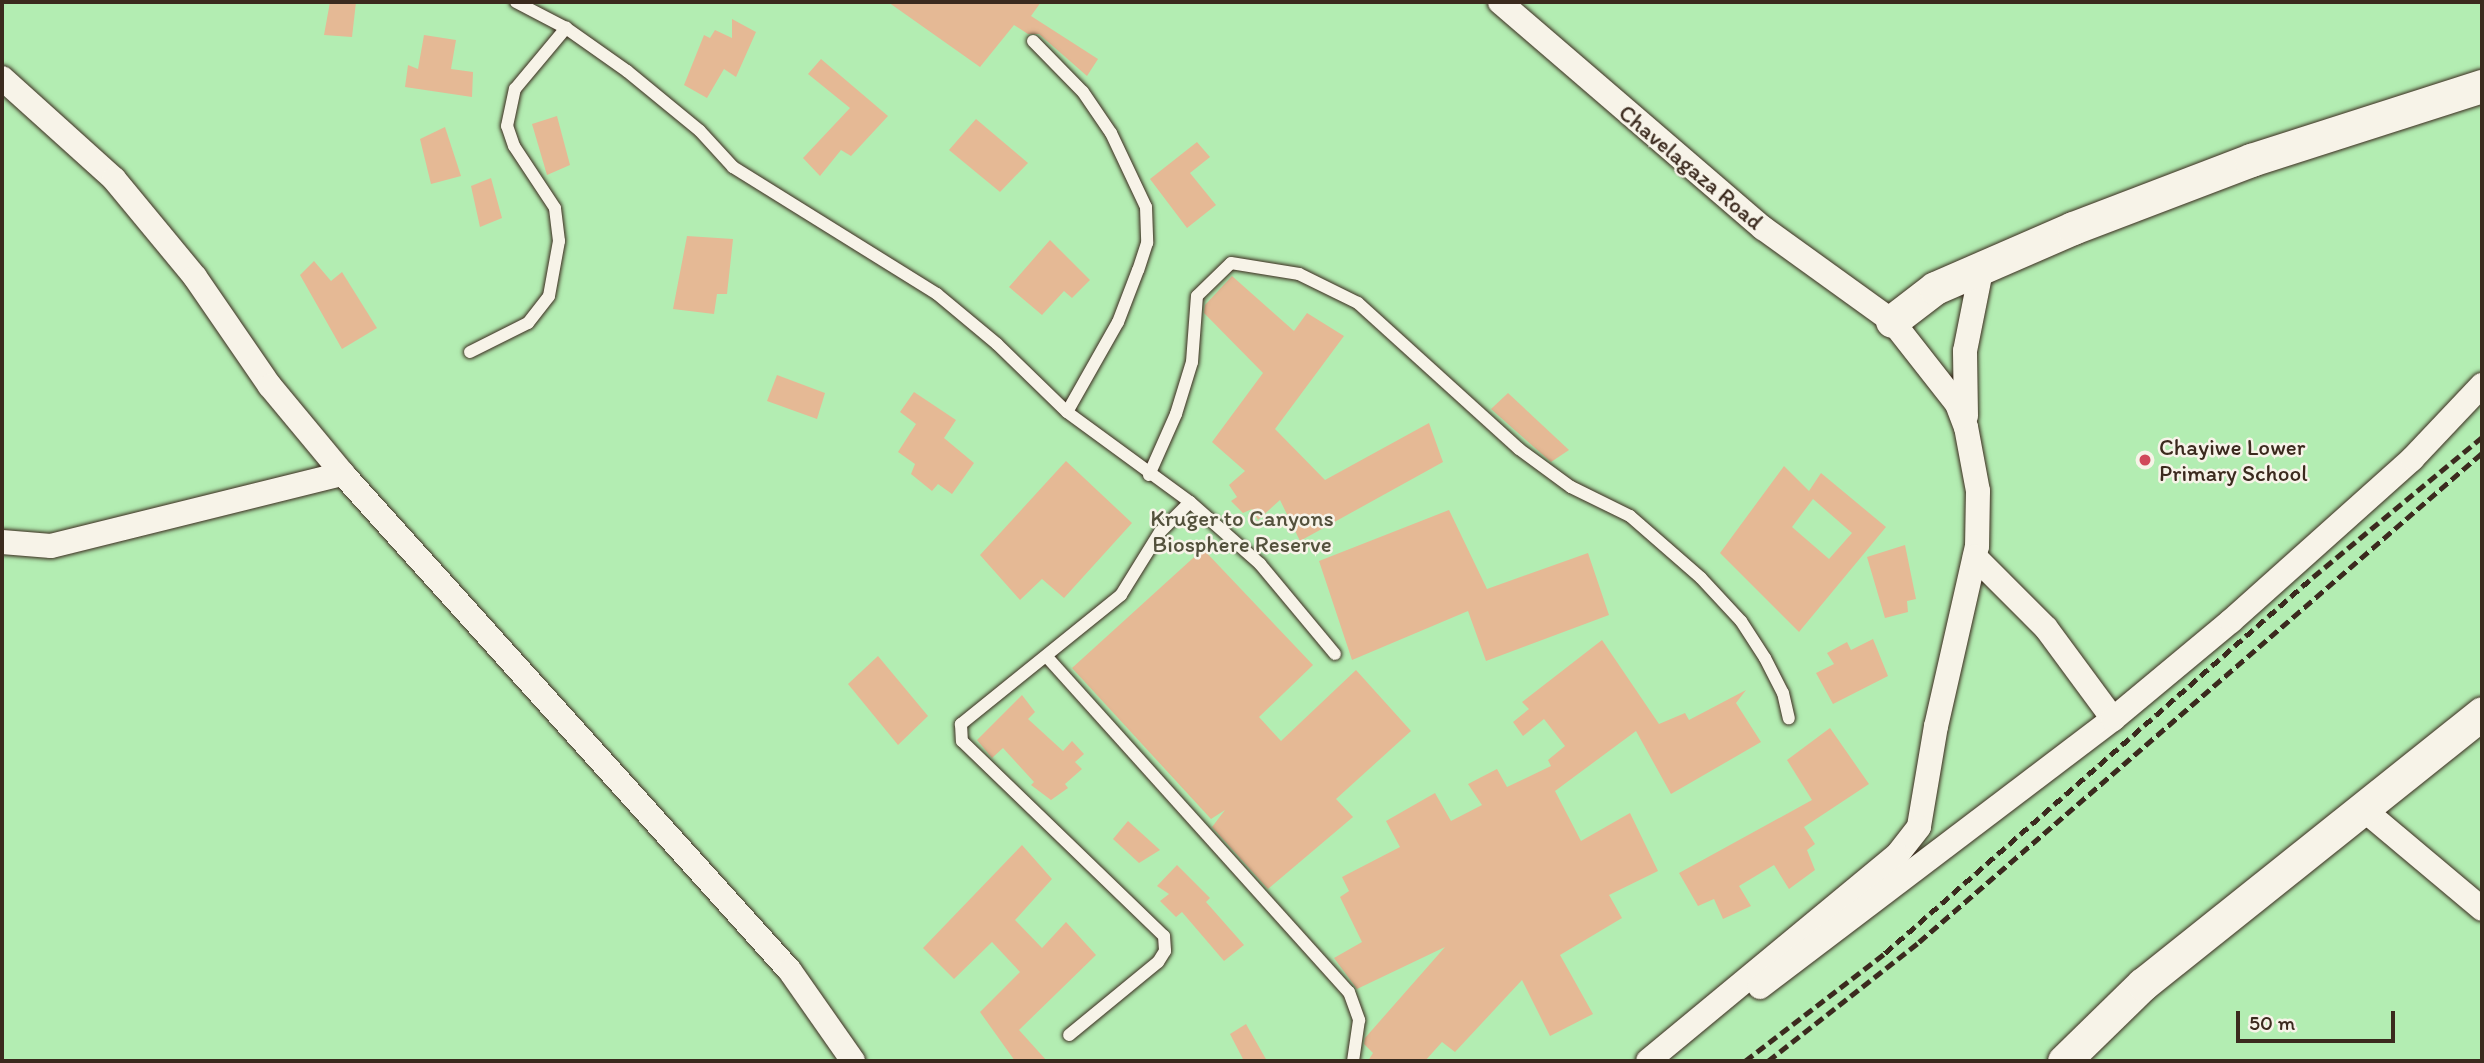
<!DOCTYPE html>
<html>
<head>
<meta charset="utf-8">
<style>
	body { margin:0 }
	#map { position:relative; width:2484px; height:1063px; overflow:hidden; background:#f2e2cf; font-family:Itim,sans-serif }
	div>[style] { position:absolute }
	.green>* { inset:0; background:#b3edb2 }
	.building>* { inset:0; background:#e5b995 }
	.roads { filter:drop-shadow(0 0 2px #3b2a1e) drop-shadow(0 0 2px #3b2a1e) }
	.lane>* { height:12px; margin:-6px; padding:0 6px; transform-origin:6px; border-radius:6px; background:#f7f3e8 }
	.street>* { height:24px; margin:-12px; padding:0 12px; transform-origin:12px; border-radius:12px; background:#f7f3e8 }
	.secondary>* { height:33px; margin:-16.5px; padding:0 16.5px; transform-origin:16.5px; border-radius:16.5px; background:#f7f3e8 }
	.rail>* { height:5px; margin-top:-2.5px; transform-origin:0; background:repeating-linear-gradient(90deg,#3b2a1e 0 10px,transparent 0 15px) }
	.dots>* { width:19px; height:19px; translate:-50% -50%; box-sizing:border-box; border:4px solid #f7f3e8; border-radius:50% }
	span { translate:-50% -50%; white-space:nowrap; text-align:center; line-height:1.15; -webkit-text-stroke:5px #f7f3e8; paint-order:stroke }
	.street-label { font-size:23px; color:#3b2a1e }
	.poi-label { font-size:23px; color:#3b2a1e }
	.left { translate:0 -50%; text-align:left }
	.park-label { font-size:23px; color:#53513c }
	.frame { position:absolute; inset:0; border:4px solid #3b2a1e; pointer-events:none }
	.scale { position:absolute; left:2236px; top:1011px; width:159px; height:32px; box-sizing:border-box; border:4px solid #3b2a1e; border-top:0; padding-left:9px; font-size:21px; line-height:24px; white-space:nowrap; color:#3b2a1e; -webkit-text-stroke:5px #f7f3e8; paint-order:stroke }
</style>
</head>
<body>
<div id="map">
	<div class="green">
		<i style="clip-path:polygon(2px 2px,2482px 2px,2482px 1061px,2px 1061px)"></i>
	</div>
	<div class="building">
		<i style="clip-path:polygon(330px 2px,356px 2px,352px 37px,324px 35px)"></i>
		<i style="clip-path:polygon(888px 2px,1041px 2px,1031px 16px,1098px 59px,1087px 76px,1039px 34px,1028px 34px,1014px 25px,980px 67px)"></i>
		<i style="clip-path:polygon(732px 19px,756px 32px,736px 77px,724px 69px,707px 98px,684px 85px,704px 35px,710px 38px,715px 30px,732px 38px)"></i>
		<i style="clip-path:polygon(424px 35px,456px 40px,451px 69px,473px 72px,472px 97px,405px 87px,408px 65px,418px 69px)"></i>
		<i style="clip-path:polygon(821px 59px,888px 116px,851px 156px,841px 150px,820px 176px,803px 158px,850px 108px,808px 74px)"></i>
		<i style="clip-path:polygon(557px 116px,570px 165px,547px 175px,532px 124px)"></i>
		<i style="clip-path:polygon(976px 119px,1028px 163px,1000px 192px,949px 150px)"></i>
		<i style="clip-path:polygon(445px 127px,461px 176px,431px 184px,420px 139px)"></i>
		<i style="clip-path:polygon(1197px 142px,1210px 157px,1190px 173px,1216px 205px,1187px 228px,1150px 179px)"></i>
		<i style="clip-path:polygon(491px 178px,502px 218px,480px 227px,471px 186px)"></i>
		<i style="clip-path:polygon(687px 236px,733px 239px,727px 294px,717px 294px,714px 314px,673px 309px)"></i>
		<i style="clip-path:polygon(1050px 240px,1090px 280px,1072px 298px,1064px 291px,1042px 315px,1009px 287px)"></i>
		<i style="clip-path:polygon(314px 261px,331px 281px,342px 272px,377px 328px,342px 349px,300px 275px)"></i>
		<i style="clip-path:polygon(1232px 276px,1294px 331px,1307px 313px,1344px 336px,1275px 429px,1325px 480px,1429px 423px,1443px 462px,1300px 541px,1280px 500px,1258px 520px,1252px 509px,1243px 513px,1231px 501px,1237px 497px,1229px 485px,1245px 471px,1212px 442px,1263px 373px,1204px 313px,1205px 305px)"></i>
		<i style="clip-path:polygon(777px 375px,825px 393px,817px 419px,767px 401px)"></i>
		<i style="clip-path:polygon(914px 392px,956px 420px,944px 438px,974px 463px,952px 494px,938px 484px,932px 491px,911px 474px,915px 464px,898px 452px,916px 424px,900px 412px)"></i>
		<i style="clip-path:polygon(1508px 393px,1569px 450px,1551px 462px,1491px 409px)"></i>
		<i style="clip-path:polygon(1066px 461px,1132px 523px,1064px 598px,1042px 579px,1020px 600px,980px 555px)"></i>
		<i style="clip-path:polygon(evenodd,1784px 466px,1809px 491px,1821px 473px,1886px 527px,1799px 632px,1720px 553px,1784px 466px,1813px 499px,1852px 533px,1829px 559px,1792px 527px,1813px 499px)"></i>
		<i style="clip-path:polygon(1449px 510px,1487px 589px,1588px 553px,1609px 615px,1486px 661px,1468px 611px,1352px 660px,1319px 561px)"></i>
		<i style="clip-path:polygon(1905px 545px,1916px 599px,1907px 601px,1908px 612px,1885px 618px,1867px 557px)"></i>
		<i style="clip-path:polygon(1203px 549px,1313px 665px,1259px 717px,1281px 741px,1356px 670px,1411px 731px,1336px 799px,1353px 817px,1268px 889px,1212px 827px,1225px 810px,1211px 819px,1072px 668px)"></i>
		<i style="clip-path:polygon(1873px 639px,1888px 676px,1833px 704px,1816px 673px,1834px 664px,1827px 653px,1847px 642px,1851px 650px)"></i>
		<i style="clip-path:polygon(1602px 640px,1659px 724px,1685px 713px,1689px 720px,1746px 690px,1736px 703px,1761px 742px,1671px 794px,1636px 731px,1555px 791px,1581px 841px,1630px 813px,1658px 871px,1609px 895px,1622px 918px,1560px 955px,1593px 1014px,1550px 1036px,1522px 980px,1455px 1052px,1442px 1042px,1425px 1061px,1368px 1061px,1373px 1053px,1364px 1044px,1365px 1038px,1445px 947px,1357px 989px,1334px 958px,1362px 942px,1340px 897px,1349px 891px,1342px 877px,1400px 847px,1386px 821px,1435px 793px,1451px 821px,1482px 805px,1468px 784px,1497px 769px,1507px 787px,1551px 766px,1548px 760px,1565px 746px,1544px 719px,1523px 736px,1513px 722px,1529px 709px,1522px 702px)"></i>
		<i style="clip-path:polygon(878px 656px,928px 716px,898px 745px,848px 684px)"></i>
		<i style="clip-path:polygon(1022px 695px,1035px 712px,1028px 719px,1063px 751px,1072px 741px,1084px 754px,1075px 762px,1082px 769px,1065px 784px,1068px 788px,1051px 800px,1031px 785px,1034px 782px,1003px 748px,992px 758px,977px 740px)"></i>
		<i style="clip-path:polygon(1830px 728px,1869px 784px,1804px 827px,1815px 844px,1807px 850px,1815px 870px,1789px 889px,1774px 865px,1739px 886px,1751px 906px,1723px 919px,1714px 899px,1698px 906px,1679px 873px,1812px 800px,1787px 760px)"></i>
		<i style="clip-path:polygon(1128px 821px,1160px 850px,1139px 863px,1113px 839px)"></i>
		<i style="clip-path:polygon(1022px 845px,1052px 879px,1015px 920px,1042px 948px,1066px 922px,1096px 955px,1019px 1030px,1047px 1061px,1015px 1061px,980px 1012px,1020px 972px,992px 942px,954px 979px,923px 948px)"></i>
		<i style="clip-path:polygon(1177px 865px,1210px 898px,1206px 902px,1244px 945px,1224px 961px,1182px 912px,1176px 917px,1160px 901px,1169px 894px,1157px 886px)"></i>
		<i style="clip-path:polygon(1246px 1024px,1267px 1061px,1244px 1061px,1230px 1034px)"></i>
	</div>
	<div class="roads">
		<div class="lane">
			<i style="left:516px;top:2px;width:56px;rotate:27.5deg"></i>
			<i style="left:566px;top:28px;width:75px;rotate:35.2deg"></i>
			<i style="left:627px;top:71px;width:94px;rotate:39.4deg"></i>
			<i style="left:700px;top:131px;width:49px;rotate:47.5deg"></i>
			<i style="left:733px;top:167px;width:240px;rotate:31.9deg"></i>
			<i style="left:937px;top:294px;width:78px;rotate:39.8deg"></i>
			<i style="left:997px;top:344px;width:98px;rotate:44.2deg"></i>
			<i style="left:1067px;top:412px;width:152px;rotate:36.2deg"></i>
			<i style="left:1190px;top:502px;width:42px;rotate:135deg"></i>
			<i style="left:1160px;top:532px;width:74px;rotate:121.8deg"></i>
			<i style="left:1121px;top:595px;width:206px;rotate:141.1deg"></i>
			<i style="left:961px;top:724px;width:17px;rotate:87deg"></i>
			<i style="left:962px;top:741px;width:281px;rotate:44deg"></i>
			<i style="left:1164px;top:936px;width:15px;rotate:86deg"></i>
			<i style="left:1165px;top:951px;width:13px;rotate:122deg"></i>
			<i style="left:1158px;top:962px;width:115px;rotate:140.6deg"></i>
			<i style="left:1033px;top:41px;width:71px;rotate:45.6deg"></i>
			<i style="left:1083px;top:92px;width:50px;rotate:55.7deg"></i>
			<i style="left:1111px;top:133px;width:82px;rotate:64.7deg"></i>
			<i style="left:1146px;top:207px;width:36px;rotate:88deg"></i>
			<i style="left:1147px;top:243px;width:28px;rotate:108deg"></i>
			<i style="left:1138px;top:270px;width:56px;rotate:111deg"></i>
			<i style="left:1118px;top:322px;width:103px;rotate:119.5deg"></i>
			<i style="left:470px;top:352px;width:65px;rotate:-26.6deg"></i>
			<i style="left:528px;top:323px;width:34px;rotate:-52deg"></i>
			<i style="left:549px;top:296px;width:56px;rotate:-79.7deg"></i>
			<i style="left:559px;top:241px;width:33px;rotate:-97deg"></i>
			<i style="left:555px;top:208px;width:74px;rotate:-123.5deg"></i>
			<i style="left:514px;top:146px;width:21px;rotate:-109deg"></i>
			<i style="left:507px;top:126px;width:38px;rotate:-78deg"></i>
			<i style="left:515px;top:89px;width:80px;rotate:-50.1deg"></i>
			<i style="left:1149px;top:475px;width:67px;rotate:-66.1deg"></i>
			<i style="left:1176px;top:414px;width:54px;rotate:-72.9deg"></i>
			<i style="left:1192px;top:362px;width:66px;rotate:-85.7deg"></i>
			<i style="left:1197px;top:296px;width:47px;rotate:-44.1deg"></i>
			<i style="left:1231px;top:263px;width:69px;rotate:9.2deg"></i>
			<i style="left:1299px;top:274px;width:66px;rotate:26.2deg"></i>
			<i style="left:1358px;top:303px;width:217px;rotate:42.2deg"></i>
			<i style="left:1519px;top:449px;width:64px;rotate:36.2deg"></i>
			<i style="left:1571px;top:487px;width:66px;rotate:26.2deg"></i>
			<i style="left:1630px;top:516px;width:94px;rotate:41.1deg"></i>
			<i style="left:1701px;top:578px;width:59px;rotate:47.1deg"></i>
			<i style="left:1741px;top:621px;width:44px;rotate:57deg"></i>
			<i style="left:1765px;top:658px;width:39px;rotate:63deg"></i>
			<i style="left:1783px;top:693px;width:26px;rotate:77deg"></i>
			<i style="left:1190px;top:502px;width:94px;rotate:41.5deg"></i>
			<i style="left:1260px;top:564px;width:117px;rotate:50.2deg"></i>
			<i style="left:1047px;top:657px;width:451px;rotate:48deg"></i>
			<i style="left:1349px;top:992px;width:30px;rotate:70deg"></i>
			<i style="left:1359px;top:1020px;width:41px;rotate:98.3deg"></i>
		</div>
		<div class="street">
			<i style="left:1500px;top:2px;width:347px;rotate:40.7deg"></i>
			<i style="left:1763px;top:228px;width:159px;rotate:35.8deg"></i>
			<i style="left:1892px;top:321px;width:105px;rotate:51.9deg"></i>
			<i style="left:1957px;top:404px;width:25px;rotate:69deg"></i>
			<i style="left:1966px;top:427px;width:65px;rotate:79.4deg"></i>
			<i style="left:1978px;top:491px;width:55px;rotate:91deg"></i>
			<i style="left:1977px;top:546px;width:185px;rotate:102.8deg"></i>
			<i style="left:1936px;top:726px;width:102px;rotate:99.6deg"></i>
			<i style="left:1919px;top:827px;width:36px;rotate:128deg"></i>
			<i style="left:1897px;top:855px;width:323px;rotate:140.4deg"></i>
			<i style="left:2px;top:78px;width:151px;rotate:42deg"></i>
			<i style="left:114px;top:179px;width:127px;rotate:50.4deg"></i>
			<i style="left:195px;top:277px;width:132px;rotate:55.5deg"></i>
			<i style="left:270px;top:386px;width:114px;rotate:50.3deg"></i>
			<i style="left:343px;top:474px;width:668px;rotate:48.03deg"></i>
			<i style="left:790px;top:971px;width:110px;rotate:55deg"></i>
			<i style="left:1966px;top:416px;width:65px;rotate:-90.9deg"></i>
			<i style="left:1965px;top:351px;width:87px;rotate:-78.7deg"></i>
			<i style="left:2px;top:542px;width:49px;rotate:4.7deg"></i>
			<i style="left:51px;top:546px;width:301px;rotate:-13.9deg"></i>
			<i style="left:1975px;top:557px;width:100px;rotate:45deg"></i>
			<i style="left:2046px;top:628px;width:113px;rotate:53.6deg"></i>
			<i style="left:2363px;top:809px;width:155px;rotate:40deg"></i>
			<i style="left:1760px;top:987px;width:443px;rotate:-37.2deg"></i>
			<i style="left:2113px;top:719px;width:153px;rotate:-39.7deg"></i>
			<i style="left:2231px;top:621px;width:243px;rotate:-41.8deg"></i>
			<i style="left:2412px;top:459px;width:102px;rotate:-46.6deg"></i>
		</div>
		<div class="secondary">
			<i style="left:1892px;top:321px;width:54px;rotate:-37.5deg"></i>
			<i style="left:1935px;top:288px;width:150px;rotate:-23.5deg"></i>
			<i style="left:2073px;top:228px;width:191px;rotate:-20.9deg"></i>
			<i style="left:2251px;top:160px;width:243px;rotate:-17.8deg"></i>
			<i style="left:2064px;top:1061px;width:110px;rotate:-44.3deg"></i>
			<i style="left:2143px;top:984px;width:434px;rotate:-38.6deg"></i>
		</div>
	</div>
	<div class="rail">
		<i style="left:1745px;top:1061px;width:177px;rotate:-37.6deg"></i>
		<i style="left:1885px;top:953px;width:570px;rotate:-41.3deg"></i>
		<i style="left:2313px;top:577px;width:219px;rotate:-39.6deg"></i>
		<i style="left:1768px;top:1061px;width:192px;rotate:-38.2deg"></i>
		<i style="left:1919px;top:942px;width:746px;rotate:-40.98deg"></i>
	</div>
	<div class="dots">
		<i style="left:2145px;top:460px;background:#d1495b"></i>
	</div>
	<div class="street-label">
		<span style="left:1691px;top:167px;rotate:40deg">Chavelagaza Road</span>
	</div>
	<div class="poi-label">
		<span class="left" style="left:2159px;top:460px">Chayiwe Lower<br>Primary School</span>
	</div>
	<div class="park-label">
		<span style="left:1242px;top:531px">Kruger to Canyons<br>Biosphere Reserve</span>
	</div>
	<div class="frame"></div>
	<div class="scale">50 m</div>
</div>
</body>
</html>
